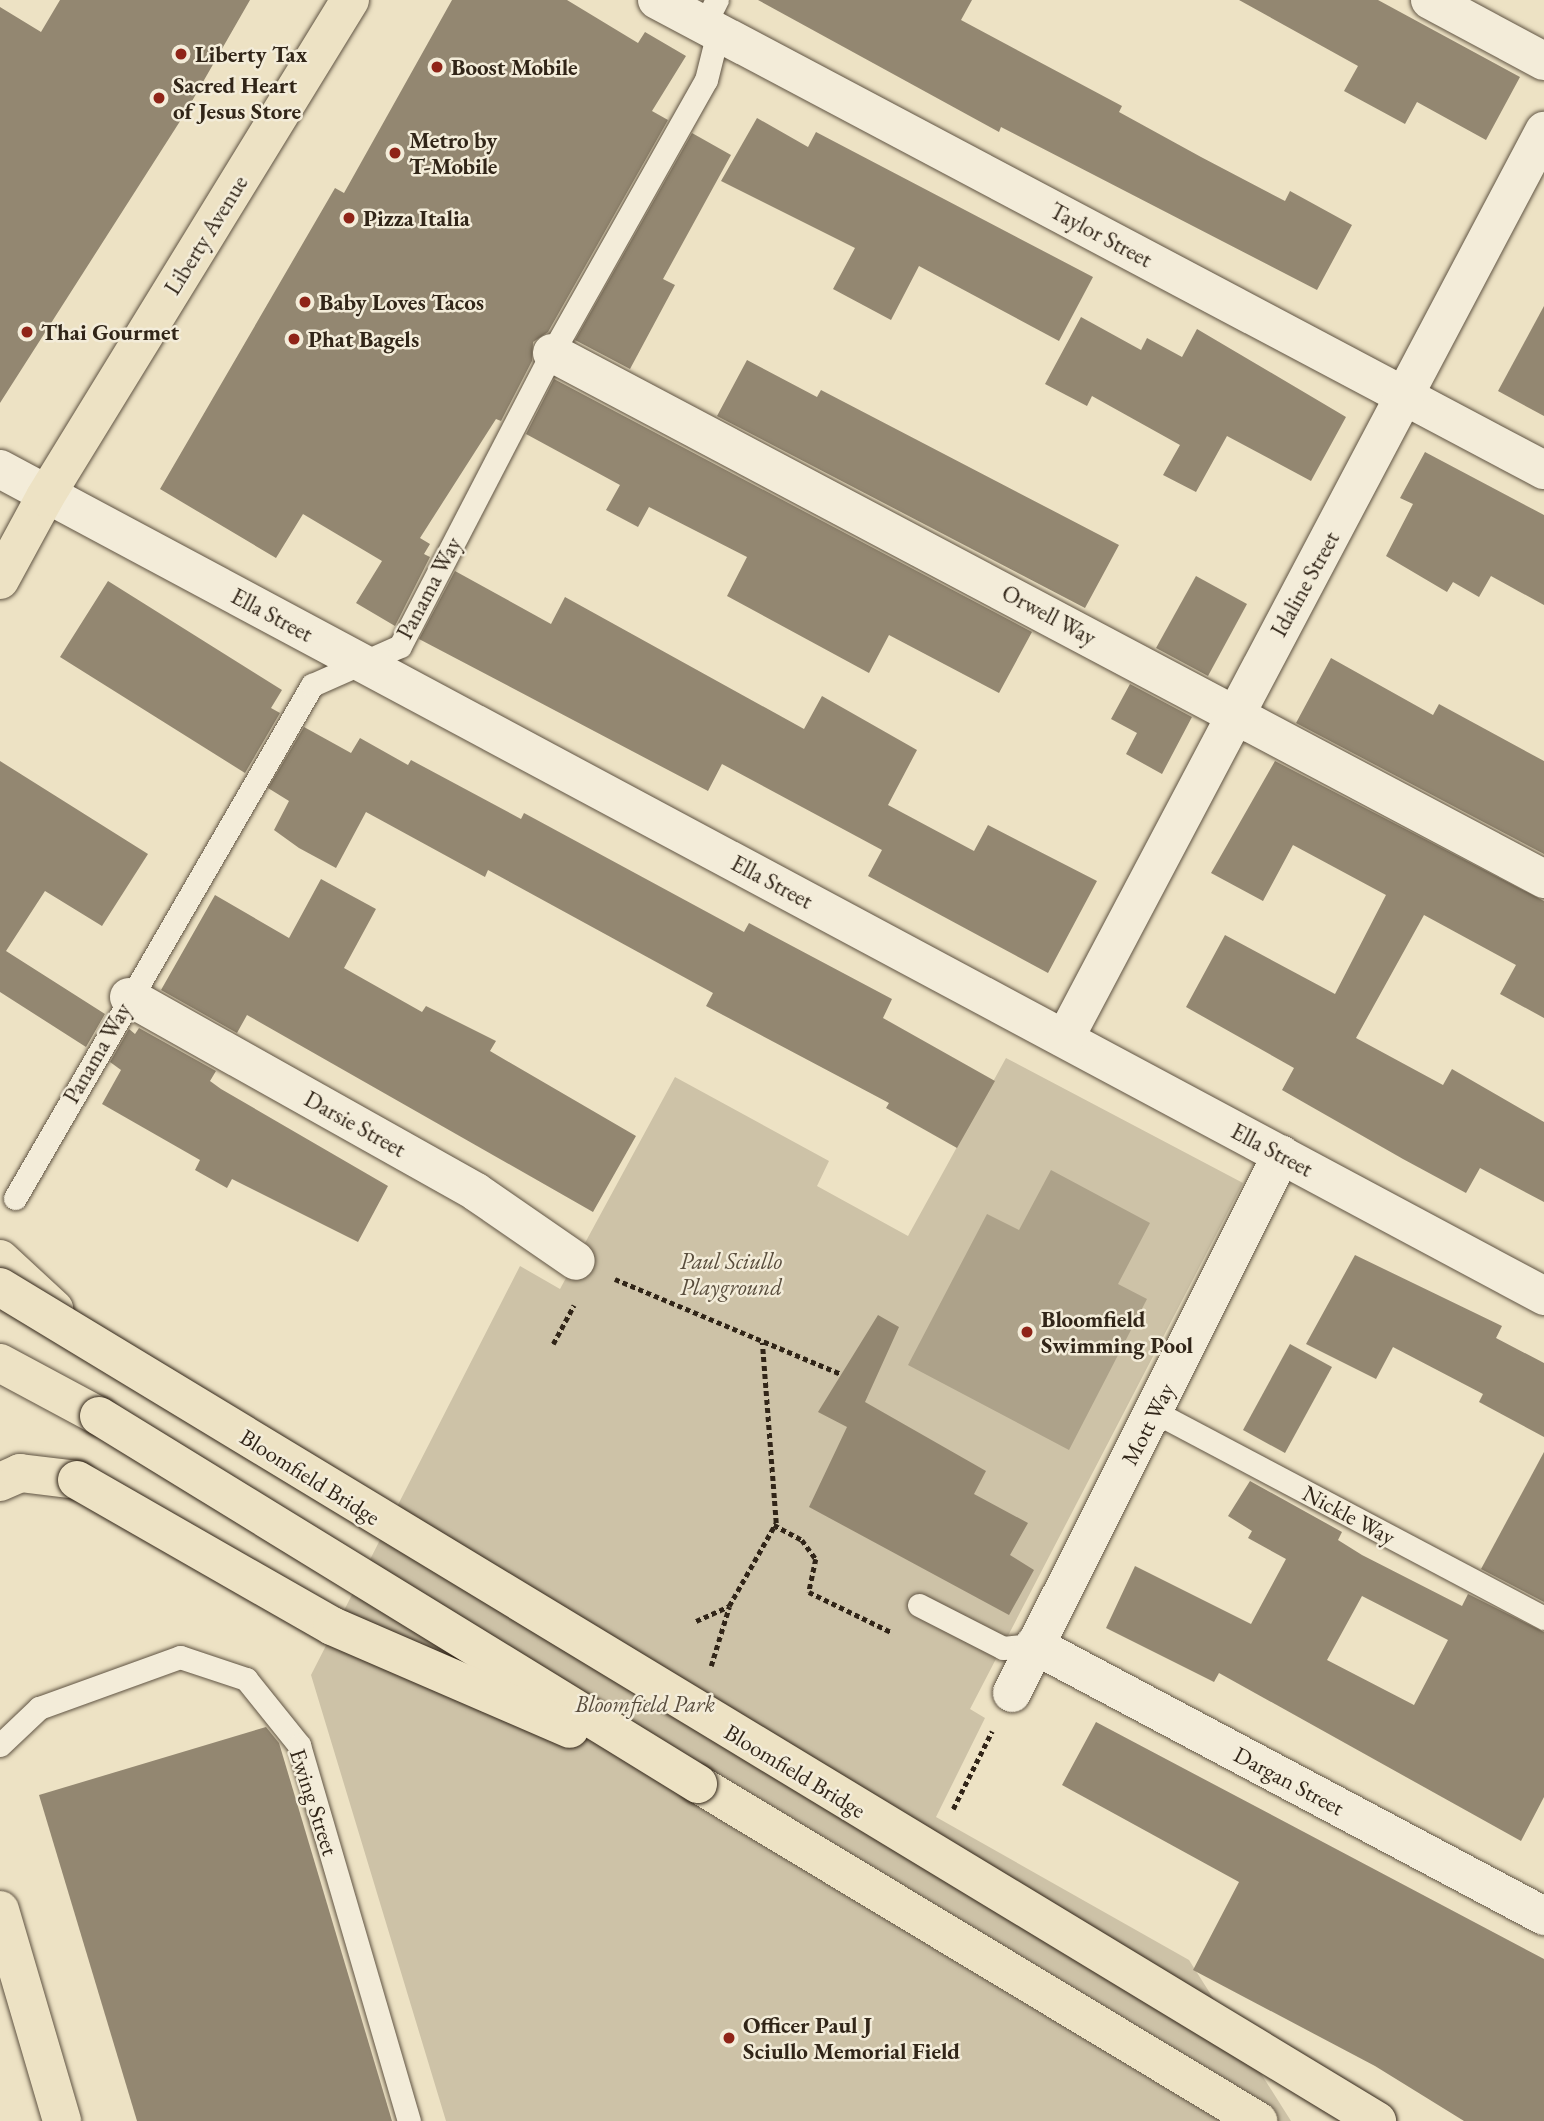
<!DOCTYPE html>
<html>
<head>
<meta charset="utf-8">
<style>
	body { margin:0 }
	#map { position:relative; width:1544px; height:2121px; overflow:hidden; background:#ede2c4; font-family:"EB Garamond",serif }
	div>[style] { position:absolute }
	.green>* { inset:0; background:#cdc2a7 }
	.water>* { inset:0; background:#ada28a }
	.building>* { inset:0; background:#938771 }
	.path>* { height:4.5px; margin-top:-2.25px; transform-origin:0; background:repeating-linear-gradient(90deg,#312518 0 5px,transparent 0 8.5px) }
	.roads { filter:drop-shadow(0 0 2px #605443) drop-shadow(0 0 2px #605443) }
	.service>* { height:23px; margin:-11.5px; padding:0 11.5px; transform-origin:11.5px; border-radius:11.5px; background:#f3ecd9 }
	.minor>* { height:38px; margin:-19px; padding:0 19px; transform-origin:19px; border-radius:19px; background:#f3ecd9 }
	.primary>* { height:38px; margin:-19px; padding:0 19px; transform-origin:19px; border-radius:19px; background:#ede2c4 }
	.bridges { filter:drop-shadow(0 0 2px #312518) drop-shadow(0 0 2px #312518) }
	.primary-bridge>* { height:38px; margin:-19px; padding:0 19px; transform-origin:19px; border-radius:19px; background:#ede2c4 }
	.dots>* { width:19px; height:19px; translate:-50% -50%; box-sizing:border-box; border:4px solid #f3ecd9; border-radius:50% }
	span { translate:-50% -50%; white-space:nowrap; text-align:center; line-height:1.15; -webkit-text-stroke:5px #f3ecd9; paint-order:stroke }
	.poi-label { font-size:23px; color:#312518; font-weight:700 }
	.left { translate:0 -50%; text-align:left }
	.street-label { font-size:23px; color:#312518 }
	.park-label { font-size:23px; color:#584c3c; font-style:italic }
</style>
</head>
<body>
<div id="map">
	<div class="green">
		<i style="clip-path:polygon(1006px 1058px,1243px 1183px,970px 1709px,985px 1718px,936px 1817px,1189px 1960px,1291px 2121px,446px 2121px,311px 1675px,520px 1266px,560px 1289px,675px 1077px,829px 1161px,817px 1186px,908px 1236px)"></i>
	</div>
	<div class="water">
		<i style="clip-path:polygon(1051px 1170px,1150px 1223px,1118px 1284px,1147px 1299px,1069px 1450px,908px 1365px,987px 1214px,1019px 1230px)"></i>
	</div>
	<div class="building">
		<i style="clip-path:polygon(60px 0,250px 0,184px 115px,0 403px,0 7px,41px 32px)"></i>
		<i style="clip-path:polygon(452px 0,567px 0,638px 43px,645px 32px,686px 56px,652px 111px,668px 120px,548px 332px,533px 342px,532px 361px,501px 421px,496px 419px,420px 538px,430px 544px,424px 554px,430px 557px,395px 626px,356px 603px,382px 561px,303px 514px,276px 558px,160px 489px,335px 188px,344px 193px)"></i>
		<i style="clip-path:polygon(758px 0,972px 0,961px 20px,1122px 106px,1119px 112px,1201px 157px,1285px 201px,1290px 191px,1352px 225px,1317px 290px,1001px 127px,999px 132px)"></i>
		<i style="clip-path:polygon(1239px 0,1378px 0,1520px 77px,1486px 140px,1417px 102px,1405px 124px,1344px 91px,1358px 66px)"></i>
		<i style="clip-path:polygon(757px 118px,808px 147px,816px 132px,1093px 277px,1059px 341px,919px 266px,891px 320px,833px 289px,855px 248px,721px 181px)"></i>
		<i style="clip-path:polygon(692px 133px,731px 155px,663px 279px,675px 285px,630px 369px,575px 340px)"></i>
		<i style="clip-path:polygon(1544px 306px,1544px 416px,1498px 391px)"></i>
		<i style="clip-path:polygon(1081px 317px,1141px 350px,1147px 338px,1182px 357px,1197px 329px,1346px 417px,1311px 481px,1227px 436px,1196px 492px,1163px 475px,1180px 445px,1092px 396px,1087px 406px,1045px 384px)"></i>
		<i style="clip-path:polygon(747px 360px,817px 397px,821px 390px,1119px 545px,1085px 608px,717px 416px)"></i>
		<i style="clip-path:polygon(554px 379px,1032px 632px,999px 693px,889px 635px,869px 673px,727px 596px,747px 557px,649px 507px,638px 527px,606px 510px,620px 485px,526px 434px)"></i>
		<i style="clip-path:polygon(1425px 452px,1544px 515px,1544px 605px,1491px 576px,1479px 597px,1453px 582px,1447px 592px,1386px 556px,1413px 504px,1400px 498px)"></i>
		<i style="clip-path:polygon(455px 571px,551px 624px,565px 597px,804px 729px,822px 696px,917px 750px,888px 805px,974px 851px,988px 825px,1097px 881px,1048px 973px,868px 876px,882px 850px,722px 764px,708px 791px,419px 639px)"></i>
		<i style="clip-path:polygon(1196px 576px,1247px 604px,1208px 676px,1156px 648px)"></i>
		<i style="clip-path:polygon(108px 581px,282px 690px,271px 708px,280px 713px,245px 773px,60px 657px)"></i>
		<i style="clip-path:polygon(1331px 658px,1433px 715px,1439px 704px,1544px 761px,1544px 854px,1296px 723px)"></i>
		<i style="clip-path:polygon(1130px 684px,1192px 717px,1162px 774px,1126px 754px,1137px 733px,1111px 719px)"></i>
		<i style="clip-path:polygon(304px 727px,351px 753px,360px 738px,408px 765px,411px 760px,521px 819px,524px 813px,744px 932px,749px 923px,892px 999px,883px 1018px,995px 1081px,957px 1148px,886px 1108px,889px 1103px,706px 1006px,713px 993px,488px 870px,485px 877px,366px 812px,336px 868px,299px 848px,274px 830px,289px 801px,268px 788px)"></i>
		<i style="clip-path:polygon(0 761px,148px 854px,102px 926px,45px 891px,6px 951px,105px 1014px,86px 1047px,0 992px)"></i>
		<i style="clip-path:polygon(1275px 761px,1544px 901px,1544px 1018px,1500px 994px,1516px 965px,1424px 915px,1356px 1038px,1443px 1085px,1452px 1069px,1544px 1122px,1544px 1202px,1480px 1168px,1466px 1193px,1403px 1159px,1282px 1090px,1294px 1068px,1186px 1007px,1225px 935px,1335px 994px,1386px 895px,1293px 845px,1263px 901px,1211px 873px)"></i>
		<i style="clip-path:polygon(321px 879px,376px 909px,344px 968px,422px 1012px,426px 1006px,496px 1041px,490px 1051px,636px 1136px,593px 1212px,247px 1015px,237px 1033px,161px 990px,215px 895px,289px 938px)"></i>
		<i style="clip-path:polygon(139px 1028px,216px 1071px,210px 1081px,221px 1089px,388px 1186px,358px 1242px,232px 1179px,227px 1188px,195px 1170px,200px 1160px,102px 1104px,121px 1070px,110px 1062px,129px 1029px,135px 1034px)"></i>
		<i style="clip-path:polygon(1355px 1255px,1502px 1326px,1496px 1338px,1544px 1363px,1544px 1437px,1479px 1402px,1483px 1394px,1393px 1347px,1376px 1379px,1306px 1344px)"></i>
		<i style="clip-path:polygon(878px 1315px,899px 1327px,865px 1402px,986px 1471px,974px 1494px,1028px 1523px,1010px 1555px,1034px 1570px,1009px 1615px,809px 1507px,847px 1427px,818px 1412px)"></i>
		<i style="clip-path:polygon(1290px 1344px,1332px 1367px,1285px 1453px,1243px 1430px)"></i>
		<i style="clip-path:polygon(1544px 1452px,1544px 1602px,1481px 1569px)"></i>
		<i style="clip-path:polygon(evenodd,1250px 1481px,1342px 1532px,1338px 1540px,1362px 1555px,1462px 1606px,1468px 1594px,1544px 1632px,1544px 1797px,1521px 1841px,1219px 1673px,1214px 1682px,1106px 1628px,1135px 1566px,1251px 1624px,1286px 1559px,1248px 1538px,1252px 1531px,1228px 1516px,1250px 1481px,1362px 1596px,1448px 1640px,1414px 1705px,1327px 1660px,1362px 1596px)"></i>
		<i style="clip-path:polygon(1096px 1722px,1544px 1959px,1544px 2121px,1464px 2121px,1375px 2066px,1193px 1970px,1239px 1882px,1062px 1785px)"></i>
		<i style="clip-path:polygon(266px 1727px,279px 1743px,392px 2121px,137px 2121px,39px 1795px)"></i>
	</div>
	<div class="path">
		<i style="left:615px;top:1279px;width:245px;rotate:22.8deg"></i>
		<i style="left:553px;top:1344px;width:44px;rotate:-61.7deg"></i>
		<i style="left:774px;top:1525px;width:32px;rotate:28deg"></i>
		<i style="left:802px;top:1540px;width:24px;rotate:54deg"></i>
		<i style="left:816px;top:1559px;width:34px;rotate:102deg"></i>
		<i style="left:809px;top:1592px;width:93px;rotate:26deg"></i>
		<i style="left:696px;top:1621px;width:36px;rotate:-24deg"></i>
		<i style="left:729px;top:1606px;width:95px;rotate:-60.5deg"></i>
		<i style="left:776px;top:1523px;width:181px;rotate:-94.4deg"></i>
		<i style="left:711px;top:1666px;width:62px;rotate:-73deg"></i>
		<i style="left:953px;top:1809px;width:87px;rotate:-63.4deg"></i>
	</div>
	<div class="roads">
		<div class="service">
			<i style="left:704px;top:25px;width:28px;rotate:-63deg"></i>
			<i style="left:15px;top:1198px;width:593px;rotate:-59.93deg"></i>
			<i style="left:312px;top:685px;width:96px;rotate:-23.9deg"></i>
			<i style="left:400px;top:646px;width:330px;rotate:-62.6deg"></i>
			<i style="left:552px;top:353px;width:313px;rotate:-60.6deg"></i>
			<i style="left:706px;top:80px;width:49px;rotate:-76deg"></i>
			<i style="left:1155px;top:1412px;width:440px;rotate:27.9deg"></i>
			<i style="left:919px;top:1605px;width:94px;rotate:27.1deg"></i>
			<i style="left:1003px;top:1648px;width:31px;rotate:-6deg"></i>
			<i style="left:0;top:1745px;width:54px;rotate:-43.5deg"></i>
			<i style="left:39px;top:1708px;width:150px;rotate:-19.9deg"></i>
			<i style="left:180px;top:1657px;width:70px;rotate:18.4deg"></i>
			<i style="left:246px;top:1679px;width:85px;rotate:51.2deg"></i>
			<i style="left:299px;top:1745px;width:392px;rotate:73.7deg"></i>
		</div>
		<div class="minor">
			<i style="left:657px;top:0;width:1004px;rotate:27.92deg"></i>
			<i style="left:1430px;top:0;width:129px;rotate:28.2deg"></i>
			<i style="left:552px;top:353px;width:1123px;rotate:27.93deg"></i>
			<i style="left:0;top:469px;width:1752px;rotate:28.17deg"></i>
			<i style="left:129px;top:997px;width:398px;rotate:29.3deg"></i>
			<i style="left:476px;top:1192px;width:121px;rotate:34.6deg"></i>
			<i style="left:1065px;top:1038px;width:1026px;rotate:-62.16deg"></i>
			<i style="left:1034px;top:1645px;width:578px;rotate:27.98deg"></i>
			<i style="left:1012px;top:1693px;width:602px;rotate:-63.43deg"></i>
		</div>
		<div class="primary">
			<i style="left:0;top:580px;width:94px;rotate:-61.5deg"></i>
			<i style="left:45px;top:497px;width:583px;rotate:-58.46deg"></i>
			<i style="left:0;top:1259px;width:74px;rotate:42.8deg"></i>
			<i style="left:0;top:1363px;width:112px;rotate:28.2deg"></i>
			<i style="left:0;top:1482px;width:22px;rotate:-24deg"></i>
			<i style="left:20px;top:1473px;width:57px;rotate:7deg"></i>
			<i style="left:698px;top:1784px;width:654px;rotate:31.04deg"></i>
			<i style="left:0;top:1910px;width:220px;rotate:73.6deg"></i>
		</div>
	</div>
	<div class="bridges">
		<div class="primary-bridge">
			<i style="left:0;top:1287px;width:1610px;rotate:31.2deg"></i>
			<i style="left:99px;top:1416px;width:703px;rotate:31.56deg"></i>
			<i style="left:77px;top:1480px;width:294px;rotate:29.8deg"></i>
			<i style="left:332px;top:1626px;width:259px;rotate:23.4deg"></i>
		</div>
	</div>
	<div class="dots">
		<i style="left:181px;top:54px;background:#8f2418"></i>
		<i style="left:437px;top:67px;background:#8f2418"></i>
		<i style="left:159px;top:98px;background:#8f2418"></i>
		<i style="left:395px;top:153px;background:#8f2418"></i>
		<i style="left:349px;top:218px;background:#8f2418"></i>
		<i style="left:305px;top:302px;background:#8f2418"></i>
		<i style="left:27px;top:332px;background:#8f2418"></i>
		<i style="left:294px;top:339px;background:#8f2418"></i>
		<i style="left:1027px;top:1332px;background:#8f2418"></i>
		<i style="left:729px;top:2038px;background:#8f2418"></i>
	</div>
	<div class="poi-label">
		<span class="left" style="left:195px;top:54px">Liberty Tax</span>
		<span class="left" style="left:451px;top:67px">Boost Mobile</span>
		<span class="left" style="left:173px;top:98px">Sacred Heart<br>of Jesus Store</span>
		<span class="left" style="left:409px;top:153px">Metro by<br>T-Mobile</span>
		<span class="left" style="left:363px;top:218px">Pizza Italia</span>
		<span class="left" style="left:319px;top:302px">Baby Loves Tacos</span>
		<span class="left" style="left:41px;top:332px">Thai Gourmet</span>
		<span class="left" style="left:308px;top:339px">Phat Bagels</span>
		<span class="left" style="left:1041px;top:1332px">Bloomfield<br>Swimming Pool</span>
		<span class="left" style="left:743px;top:2038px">Officer Paul J<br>Sciullo Memorial Field</span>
	</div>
	<div class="street-label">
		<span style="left:206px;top:235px;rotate:-58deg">Liberty Avenue</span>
		<span style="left:1101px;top:235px;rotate:28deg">Taylor Street</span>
		<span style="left:1305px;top:584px;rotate:-61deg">Idaline Street</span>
		<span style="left:429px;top:588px;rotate:-62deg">Panama Way</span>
		<span style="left:272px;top:615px;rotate:28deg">Ella Street</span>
		<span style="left:1049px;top:615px;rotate:28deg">Orwell Way</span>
		<span style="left:772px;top:882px;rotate:28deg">Ella Street</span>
		<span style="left:97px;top:1053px;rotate:-60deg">Panama Way</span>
		<span style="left:355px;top:1124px;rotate:29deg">Darsie Street</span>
		<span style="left:1272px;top:1150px;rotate:28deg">Ella Street</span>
		<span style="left:1148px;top:1424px;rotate:-63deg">Mott Way</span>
		<span style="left:310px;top:1477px;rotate:32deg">Bloomfield Bridge</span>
		<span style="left:1349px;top:1515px;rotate:28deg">Nickle Way</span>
		<span style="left:795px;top:1771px;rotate:31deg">Bloomfield Bridge</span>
		<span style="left:1289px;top:1781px;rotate:28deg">Dargan Street</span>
		<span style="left:314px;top:1802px;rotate:72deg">Ewing Street</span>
	</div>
	<div class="park-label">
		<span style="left:731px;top:1274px">Paul Sciullo<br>Playground</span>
		<span style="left:645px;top:1704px">Bloomfield Park</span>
	</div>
</div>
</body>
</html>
